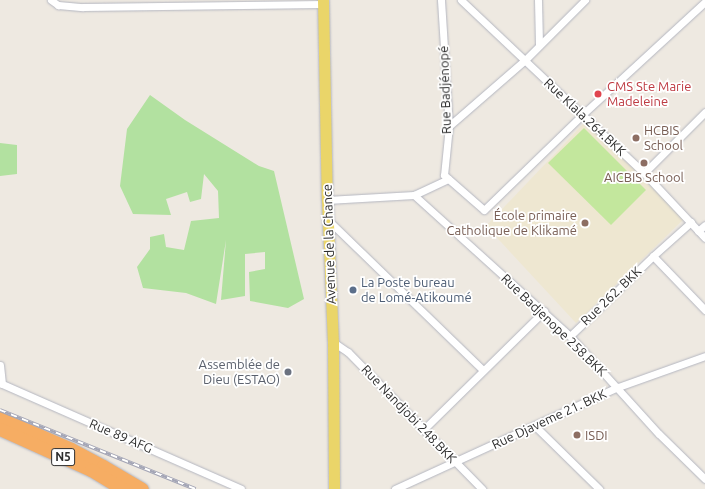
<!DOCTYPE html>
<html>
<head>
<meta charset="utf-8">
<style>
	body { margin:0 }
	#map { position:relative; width:705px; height:489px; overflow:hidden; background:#eee9e1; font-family:Ubuntu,sans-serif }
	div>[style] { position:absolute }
	.education>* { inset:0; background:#eee7d1 }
	.green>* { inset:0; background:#b2e1a0 }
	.pitch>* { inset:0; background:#c3e79d }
	.roads { filter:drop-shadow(0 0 1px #b4b6c0) drop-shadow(0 0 1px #b4b6c0) }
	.street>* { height:7px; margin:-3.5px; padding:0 3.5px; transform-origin:3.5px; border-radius:3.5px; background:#fff }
	.primary>* { height:11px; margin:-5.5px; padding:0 5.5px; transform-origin:5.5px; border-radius:5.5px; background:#ead569 }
	.highway>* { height:13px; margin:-6.5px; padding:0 6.5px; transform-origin:6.5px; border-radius:6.5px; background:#f6ad63 }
	.rail>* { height:3.5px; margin-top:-1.75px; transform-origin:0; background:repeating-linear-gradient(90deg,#fff 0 6px,#a3a5b6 0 12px); box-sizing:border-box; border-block:1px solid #a3a5b6 }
	.dots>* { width:11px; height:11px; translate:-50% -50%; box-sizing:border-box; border:2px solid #fff; border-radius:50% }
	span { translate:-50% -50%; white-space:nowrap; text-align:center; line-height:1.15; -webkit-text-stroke:3.5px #fff; paint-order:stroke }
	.shield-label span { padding:1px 3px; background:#fff; border:1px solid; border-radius:3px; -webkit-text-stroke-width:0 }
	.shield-label { font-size:12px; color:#2d2d2d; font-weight:700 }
	.health-label { font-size:13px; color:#be3a42 }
	.left { translate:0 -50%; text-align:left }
	.street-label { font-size:13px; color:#2d2d2d }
	.education-label { font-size:13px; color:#785e54 }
	.right { translate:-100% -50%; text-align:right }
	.service-label { font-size:13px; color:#4e5e75 }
	.worship-label { font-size:13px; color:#5b616d }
</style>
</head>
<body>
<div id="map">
	<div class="education">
		<i style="clip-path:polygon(586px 121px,684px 219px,576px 323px,486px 226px)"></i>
	</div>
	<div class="green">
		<i style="clip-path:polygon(150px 95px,185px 120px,259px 166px,274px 171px,304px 299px,288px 308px,250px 301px,249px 272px,265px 269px,265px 252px,245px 254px,245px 296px,221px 300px,226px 240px,216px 304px,186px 293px,143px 288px,137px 267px,150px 249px,150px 237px,164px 234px,166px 247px,184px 250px,191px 221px,219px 218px,218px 191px,204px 174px,201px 199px,190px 202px,187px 192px,166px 199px,171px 215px,133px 214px,120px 186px,127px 129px)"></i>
		<i style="clip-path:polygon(0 143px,17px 145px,17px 174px,0 176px)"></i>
	</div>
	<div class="pitch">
		<i style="clip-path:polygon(584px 128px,646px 190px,611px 225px,548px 163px)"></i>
	</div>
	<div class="roads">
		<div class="street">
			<i style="left:51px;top:0;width:9px;rotate:36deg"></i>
			<i style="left:58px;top:5px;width:25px;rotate:5deg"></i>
			<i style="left:83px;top:7px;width:240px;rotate:-0.7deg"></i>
			<i style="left:441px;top:0;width:126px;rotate:86.4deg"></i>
			<i style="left:449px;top:126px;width:49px;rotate:95.8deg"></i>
			<i style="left:444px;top:175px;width:53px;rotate:41.2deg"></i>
			<i style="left:484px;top:210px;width:138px;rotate:-44.1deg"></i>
			<i style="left:583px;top:114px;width:166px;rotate:-42.6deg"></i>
			<i style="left:461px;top:0;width:252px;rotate:43.4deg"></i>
			<i style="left:644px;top:173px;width:89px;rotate:46.8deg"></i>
			<i style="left:538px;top:0;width:45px;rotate:88.7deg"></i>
			<i style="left:449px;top:126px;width:101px;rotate:-41deg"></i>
			<i style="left:525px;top:60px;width:85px;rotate:-45deg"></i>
			<i style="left:644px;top:173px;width:86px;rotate:-45deg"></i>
			<i style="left:414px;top:195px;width:210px;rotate:42.1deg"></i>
			<i style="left:570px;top:336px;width:132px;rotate:47.8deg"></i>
			<i style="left:659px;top:434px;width:64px;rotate:44.4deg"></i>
			<i style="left:327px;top:200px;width:87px;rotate:-3.3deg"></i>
			<i style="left:414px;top:195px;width:38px;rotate:-25deg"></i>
			<i style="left:328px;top:220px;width:216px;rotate:44.1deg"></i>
			<i style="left:698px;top:231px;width:9px;rotate:-41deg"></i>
			<i style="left:653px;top:256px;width:75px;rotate:46.1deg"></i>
			<i style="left:570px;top:336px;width:115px;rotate:-43.9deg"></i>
			<i style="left:653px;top:256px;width:51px;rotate:-41.8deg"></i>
			<i style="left:333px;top:342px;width:18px;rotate:34deg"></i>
			<i style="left:348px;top:352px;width:192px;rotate:45.6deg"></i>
			<i style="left:0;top:365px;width:19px;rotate:84deg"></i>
			<i style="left:0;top:383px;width:263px;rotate:23.7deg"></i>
			<i style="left:535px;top:426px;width:90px;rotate:44.5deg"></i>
			<i style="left:423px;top:430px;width:170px;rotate:-44.5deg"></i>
			<i style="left:395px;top:489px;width:245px;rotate:-24.6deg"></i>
			<i style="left:618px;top:387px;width:92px;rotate:-19.6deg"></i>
		</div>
		<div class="primary">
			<i style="left:323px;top:0;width:200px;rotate:88.9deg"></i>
			<i style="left:327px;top:200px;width:142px;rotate:87.6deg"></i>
			<i style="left:333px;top:342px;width:147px;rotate:89.6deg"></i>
		</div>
		<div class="highway">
			<i style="left:0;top:418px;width:77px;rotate:23.6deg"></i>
			<i style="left:71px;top:449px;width:36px;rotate:28deg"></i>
			<i style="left:103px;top:466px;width:45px;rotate:30.5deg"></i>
			<i style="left:0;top:429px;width:100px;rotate:24.3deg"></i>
			<i style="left:91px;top:470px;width:37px;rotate:31deg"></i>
		</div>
	</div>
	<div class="rail">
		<i style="left:0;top:410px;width:211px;rotate:22deg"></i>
	</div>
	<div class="dots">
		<i style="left:598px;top:94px;background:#e0444e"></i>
		<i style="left:636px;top:138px;background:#8d6e63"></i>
		<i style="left:644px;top:163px;background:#8d6e63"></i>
		<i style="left:585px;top:223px;background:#8d6e63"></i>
		<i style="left:353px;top:290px;background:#5c6f8a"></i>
		<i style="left:288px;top:372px;background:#6b7280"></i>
		<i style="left:577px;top:435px;background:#8d6e63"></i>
	</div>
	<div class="shield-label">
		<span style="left:63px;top:457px">N5</span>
	</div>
	<div class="health-label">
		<span class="left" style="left:607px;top:94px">CMS Ste Marie<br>Madeleine</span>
	</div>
	<div class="street-label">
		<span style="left:445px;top:90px;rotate:-92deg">Rue Badjénopé</span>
		<span style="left:585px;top:117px;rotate:43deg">Rue Klala.264.BKK</span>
		<span style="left:329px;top:244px;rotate:-92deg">Avenue de la Chance</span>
		<span style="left:611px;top:296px;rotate:-44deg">Rue 262. BKK</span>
		<span style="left:554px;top:325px;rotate:44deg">Rue Badjenope 258.BKK</span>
		<span style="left:409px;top:414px;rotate:46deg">Rue Nandjobi 248.BKK</span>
		<span style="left:549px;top:419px;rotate:-25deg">Rue Djaveme 21. BKK</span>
		<span style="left:121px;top:436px;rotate:23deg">Rue 89 AFG</span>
	</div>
	<div class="education-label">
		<span class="left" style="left:644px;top:138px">HCBIS<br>School</span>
		<span style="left:644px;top:177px">AICBIS School</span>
		<span class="right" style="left:577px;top:223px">École primaire<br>Catholique de Klikamé</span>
		<span class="left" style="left:585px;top:435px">ISDI</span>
	</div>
	<div class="service-label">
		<span class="left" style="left:361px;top:290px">La Poste bureau<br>de Lomé-Atikoumé</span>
	</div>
	<div class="worship-label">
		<span class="right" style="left:280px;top:372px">Assemblée de<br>Dieu (ESTAO)</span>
	</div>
</div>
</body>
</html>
